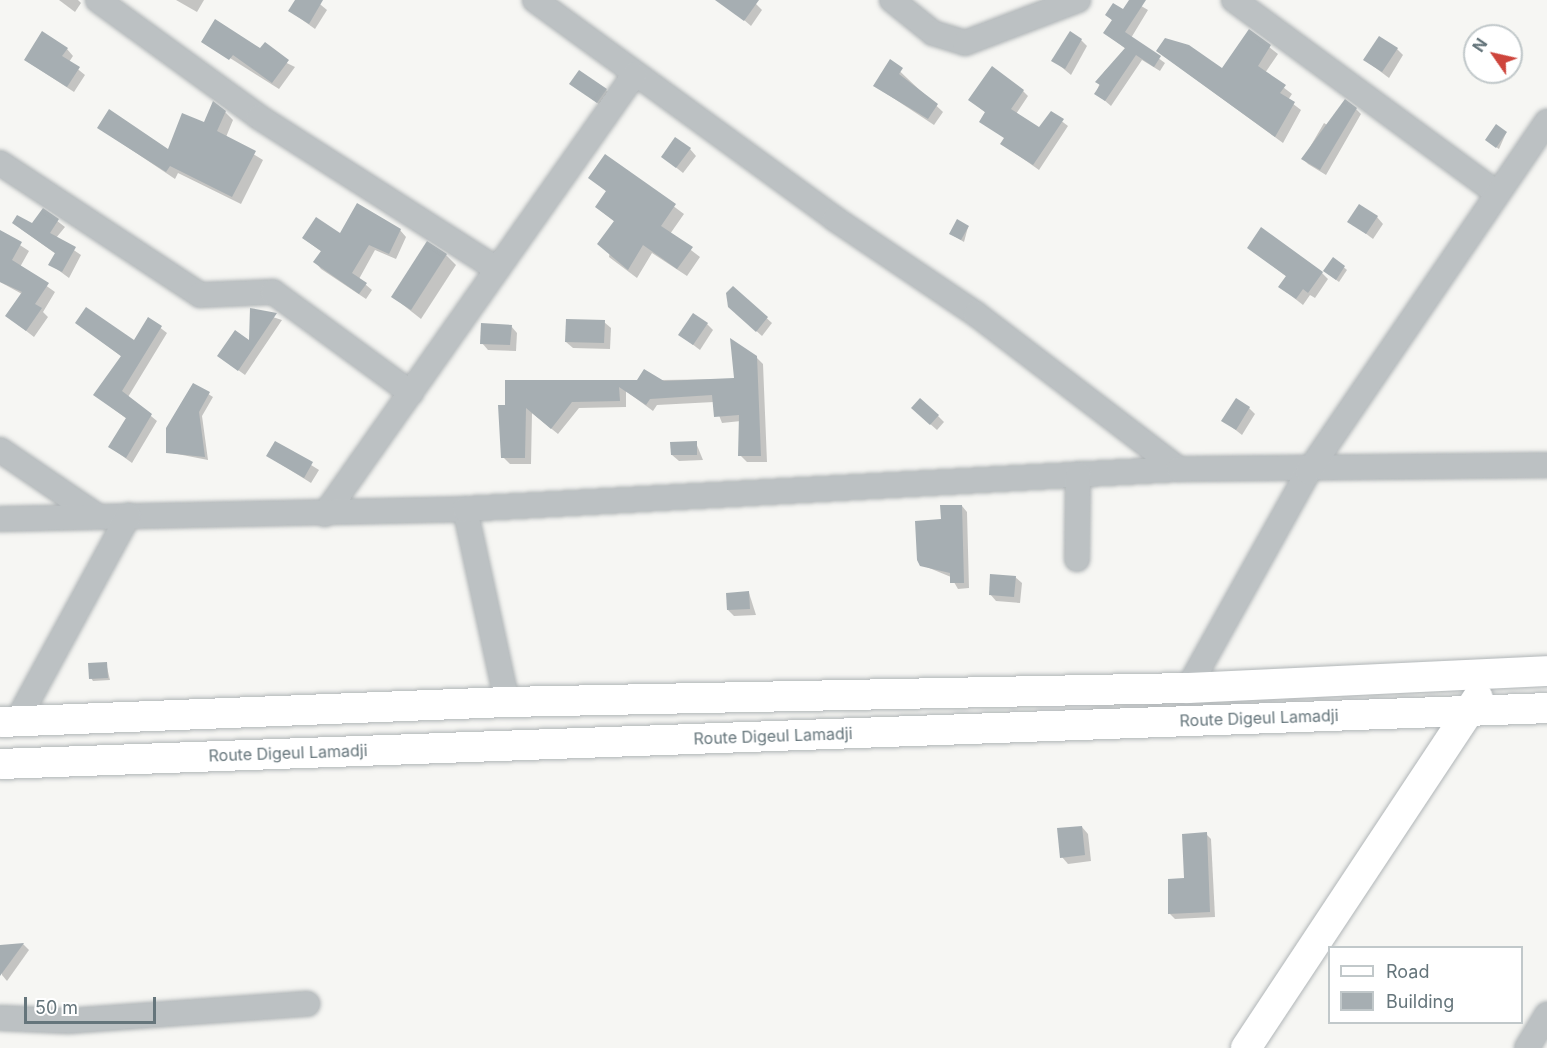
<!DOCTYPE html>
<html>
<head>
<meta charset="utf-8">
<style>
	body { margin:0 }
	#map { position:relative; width:1547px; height:1048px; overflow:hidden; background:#f6f6f3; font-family:Inter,sans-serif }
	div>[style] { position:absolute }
	.shadow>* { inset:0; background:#0003 }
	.building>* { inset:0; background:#a6aeb2 }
	.roads { filter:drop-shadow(0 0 2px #b0b5b7) drop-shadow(0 0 2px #b0b5b7) }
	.minor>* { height:24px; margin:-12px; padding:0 12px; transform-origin:12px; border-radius:12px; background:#bcc1c3 }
	.major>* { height:30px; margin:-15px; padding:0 15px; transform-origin:15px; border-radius:15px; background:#fff }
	span { translate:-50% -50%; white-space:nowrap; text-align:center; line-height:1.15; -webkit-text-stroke:6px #fff; paint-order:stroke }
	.street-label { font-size:16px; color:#65757b }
	.legend { position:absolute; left:1328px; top:946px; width:195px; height:78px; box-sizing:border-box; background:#fff; border:2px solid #c1c8ca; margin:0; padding:8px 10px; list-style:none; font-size:18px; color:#65757b }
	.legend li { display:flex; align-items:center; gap:12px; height:30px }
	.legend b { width:30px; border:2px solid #c1c8ca }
	.north { position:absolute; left:1463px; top:24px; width:60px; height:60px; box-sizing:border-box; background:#fff; border:2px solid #c1c8ca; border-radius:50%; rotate:304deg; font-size:16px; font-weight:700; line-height:24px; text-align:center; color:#65757b }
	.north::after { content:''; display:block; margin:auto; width:21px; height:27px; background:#ce453c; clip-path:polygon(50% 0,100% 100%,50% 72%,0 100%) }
	.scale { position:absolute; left:24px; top:997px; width:132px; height:27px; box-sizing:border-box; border:3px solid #65757b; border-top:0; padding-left:8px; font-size:18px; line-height:21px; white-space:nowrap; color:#65757b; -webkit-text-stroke:4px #fff; paint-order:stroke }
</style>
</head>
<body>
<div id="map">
	<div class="shadow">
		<i style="clip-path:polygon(59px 0,78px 0,81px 3px,75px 12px)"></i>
		<i style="clip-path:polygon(176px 0,204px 0,197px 12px)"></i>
		<i style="clip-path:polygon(297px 0,315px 0,327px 10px,315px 29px,290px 11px)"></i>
		<i style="clip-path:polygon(721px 0,752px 0,762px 10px,751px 26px)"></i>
		<i style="clip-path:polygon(1131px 0,1148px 10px,1131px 38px,1165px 63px,1160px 71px,1142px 60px,1111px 106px,1096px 93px,1104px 72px,1126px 49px,1105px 33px,1113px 21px,1107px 15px,1124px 11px)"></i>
		<i style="clip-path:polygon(1249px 31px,1278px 54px,1265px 73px,1292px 94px,1288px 100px,1301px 110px,1283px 143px,1157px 51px,1222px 70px)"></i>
		<i style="clip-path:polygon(1081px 40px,1087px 46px,1071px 75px,1053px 60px)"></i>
		<i style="clip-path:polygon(203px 41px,260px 50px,295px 67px,279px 89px)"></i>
		<i style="clip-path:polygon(67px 49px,73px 56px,69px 62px,85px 75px,74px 92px,25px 60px)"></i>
		<i style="clip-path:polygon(1397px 49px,1403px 55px,1389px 78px,1365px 60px)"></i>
		<i style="clip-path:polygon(890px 62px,943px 112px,934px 125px,875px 86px)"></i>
		<i style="clip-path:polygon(571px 83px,606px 90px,612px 96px,604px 108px)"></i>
		<i style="clip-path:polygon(1023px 91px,1028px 96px,1016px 114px,1039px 130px,1051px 113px,1068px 126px,1039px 170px,1002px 144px,1005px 139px,986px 113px,970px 100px)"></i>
		<i style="clip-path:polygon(1356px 109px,1361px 114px,1326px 175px,1308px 164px,1303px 159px,1324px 123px,1329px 126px)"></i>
		<i style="clip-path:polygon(225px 112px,233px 120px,226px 137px,263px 160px,241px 204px,178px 173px,175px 179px,99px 128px,168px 151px)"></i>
		<i style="clip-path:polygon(1506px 133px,1499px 149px,1490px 143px)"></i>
		<i style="clip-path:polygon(690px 149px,696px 156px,683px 173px,663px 157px)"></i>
		<i style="clip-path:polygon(606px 156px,684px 214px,670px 234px,700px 257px,687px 276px,652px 253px,637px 278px,609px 257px,615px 222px,596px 207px,607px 192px,590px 178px)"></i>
		<i style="clip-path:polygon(43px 210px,65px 227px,56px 238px,81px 255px,69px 278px,50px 264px,56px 254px,21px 229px,33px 225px)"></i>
		<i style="clip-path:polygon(1377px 217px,1383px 224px,1373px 239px,1349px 221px)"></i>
		<i style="clip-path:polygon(968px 227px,964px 242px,954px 236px)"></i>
		<i style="clip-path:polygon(400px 230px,406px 237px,396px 259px,375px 250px,359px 279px,372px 290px,366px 299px,321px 269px,315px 262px,322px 252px,303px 238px)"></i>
		<i style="clip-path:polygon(0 232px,29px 251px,20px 267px,55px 292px,43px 312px,48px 317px,34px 337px,7px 316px,22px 294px,0 282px)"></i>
		<i style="clip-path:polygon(1249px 248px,1322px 273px,1328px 279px,1315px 298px,1310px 295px,1303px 305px,1280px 287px,1287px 277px)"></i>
		<i style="clip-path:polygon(446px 255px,456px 265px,421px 319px,393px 297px)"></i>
		<i style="clip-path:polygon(1334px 259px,1347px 270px,1339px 282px,1328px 274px)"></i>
		<i style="clip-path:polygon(733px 288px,772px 323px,762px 336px,735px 312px)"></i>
		<i style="clip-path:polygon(251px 310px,282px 320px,245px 375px,219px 356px,251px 343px)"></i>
		<i style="clip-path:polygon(149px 319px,167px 333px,128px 397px,157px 421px,132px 463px,110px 447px,127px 419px,95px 395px,122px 357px,77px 323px,135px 342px)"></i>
		<i style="clip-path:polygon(604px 322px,611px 328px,610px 349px,573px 348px,566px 342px)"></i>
		<i style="clip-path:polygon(707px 324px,713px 330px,700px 350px,680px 335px)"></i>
		<i style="clip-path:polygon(511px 326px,517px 333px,516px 351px,488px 350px,482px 343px)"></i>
		<i style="clip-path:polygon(756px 357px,763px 364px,767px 462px,747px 462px,740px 455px,741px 421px,722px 423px,714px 402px,657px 405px,653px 411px,626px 391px,626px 407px,579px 408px,558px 434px,532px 413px,531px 464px,510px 464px,503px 457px,507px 382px,736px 379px)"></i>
		<i style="clip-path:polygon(194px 385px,213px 397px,202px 416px,208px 460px,167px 452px)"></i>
		<i style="clip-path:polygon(1249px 408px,1255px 414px,1242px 435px,1223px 420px)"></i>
		<i style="clip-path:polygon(919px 414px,938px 416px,944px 422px,937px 430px)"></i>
		<i style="clip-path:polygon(276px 443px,319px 470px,311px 483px,268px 456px)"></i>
		<i style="clip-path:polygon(696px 443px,703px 460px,679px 461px,672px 455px)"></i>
		<i style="clip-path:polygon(962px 506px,967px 512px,969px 588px,958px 589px,951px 577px,922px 565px,942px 520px)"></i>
		<i style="clip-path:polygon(1015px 577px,1022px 583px,1020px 603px,996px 601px,990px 594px)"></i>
		<i style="clip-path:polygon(749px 593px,756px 615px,734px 616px,728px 610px)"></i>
		<i style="clip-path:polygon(106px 663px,110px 680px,93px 681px,91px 678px)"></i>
		<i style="clip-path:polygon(1082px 827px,1088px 834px,1091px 861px,1068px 864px,1062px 857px)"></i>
		<i style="clip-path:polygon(1206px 834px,1211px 839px,1215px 917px,1175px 919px,1170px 914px)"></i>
		<i style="clip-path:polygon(23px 944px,29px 950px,7px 981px,2px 975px,0 947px)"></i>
	</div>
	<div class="building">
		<i style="clip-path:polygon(295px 0,323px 0,309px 24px,288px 11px)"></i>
		<i style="clip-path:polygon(715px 0,759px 0,744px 21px)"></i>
		<i style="clip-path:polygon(1129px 0,1146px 0,1125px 32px,1161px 56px,1154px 67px,1136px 55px,1105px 101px,1094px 94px,1100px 85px,1095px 82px,1125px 48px,1103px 33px,1112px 20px,1105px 15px,1113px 3px,1123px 9px)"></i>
		<i style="clip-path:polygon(215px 19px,260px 48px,265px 42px,289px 60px,272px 83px,233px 55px,229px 60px,201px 42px)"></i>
		<i style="clip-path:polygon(1249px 29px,1271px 45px,1258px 66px,1286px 85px,1280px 93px,1295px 102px,1275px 137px,1156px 51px,1165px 38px,1189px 45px,1222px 68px)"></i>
		<i style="clip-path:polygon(42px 31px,68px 48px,62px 56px,80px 67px,67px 87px,24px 60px)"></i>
		<i style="clip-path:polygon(1070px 31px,1082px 39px,1065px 69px,1051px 61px)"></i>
		<i style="clip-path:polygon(1379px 36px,1398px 48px,1382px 72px,1363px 60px)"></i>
		<i style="clip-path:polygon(890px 59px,903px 68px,899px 74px,938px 104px,928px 119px,873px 86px)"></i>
		<i style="clip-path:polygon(992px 66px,1024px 90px,1011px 109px,1039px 127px,1051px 111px,1064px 119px,1033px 165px,1000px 144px,1004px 138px,979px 122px,985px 112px,968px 100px)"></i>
		<i style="clip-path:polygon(579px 70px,607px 89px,597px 103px,569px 84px)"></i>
		<i style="clip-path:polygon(1345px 99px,1357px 108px,1320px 170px,1301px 159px)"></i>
		<i style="clip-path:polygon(213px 101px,226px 111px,217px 131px,256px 151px,232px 197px,170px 166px,166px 172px,97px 128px,109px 109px,168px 149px,182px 113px,204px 122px)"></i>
		<i style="clip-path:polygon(1496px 124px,1507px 132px,1496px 148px,1485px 140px)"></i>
		<i style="clip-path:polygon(675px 137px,691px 148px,676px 168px,661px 157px)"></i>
		<i style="clip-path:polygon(605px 154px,676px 204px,661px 226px,693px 247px,677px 269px,643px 245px,628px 270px,597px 244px,614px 221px,595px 207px,606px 191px,588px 178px)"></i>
		<i style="clip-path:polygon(357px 203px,401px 229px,389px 254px,369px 245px,352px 273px,367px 283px,359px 294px,313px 262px,321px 251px,302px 238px,316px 217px,340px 233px)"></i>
		<i style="clip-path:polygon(1359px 204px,1378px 216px,1366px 234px,1347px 222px)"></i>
		<i style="clip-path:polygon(43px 208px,59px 219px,50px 233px,76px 247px,62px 272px,48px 265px,55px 253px,12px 223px,17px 215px,32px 223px)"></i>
		<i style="clip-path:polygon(957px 219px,969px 226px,961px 240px,949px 234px)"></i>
		<i style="clip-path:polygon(1261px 227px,1323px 272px,1308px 293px,1303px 289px,1296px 299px,1278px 287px,1286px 276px,1247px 248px)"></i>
		<i style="clip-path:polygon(0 230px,22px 242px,12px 260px,49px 283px,35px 304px,42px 308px,26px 331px,5px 316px,22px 292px,0 282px)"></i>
		<i style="clip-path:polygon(427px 241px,447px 254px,411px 310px,391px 297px)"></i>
		<i style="clip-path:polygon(1333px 257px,1345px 266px,1336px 280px,1323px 271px)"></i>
		<i style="clip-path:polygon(733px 286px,768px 317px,756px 332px,728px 307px,726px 293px)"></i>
		<i style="clip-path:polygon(86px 307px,134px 340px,148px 317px,162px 326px,122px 391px,152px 414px,126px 458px,108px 447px,126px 418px,93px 395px,121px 356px,75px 323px)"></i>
		<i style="clip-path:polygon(250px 308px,277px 313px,238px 371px,217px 356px,235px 330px,249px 340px)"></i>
		<i style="clip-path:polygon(693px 313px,708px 323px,693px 345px,678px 335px)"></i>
		<i style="clip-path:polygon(566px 319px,605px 320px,604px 343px,565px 342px)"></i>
		<i style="clip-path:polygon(481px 323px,512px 325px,510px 345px,480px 344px)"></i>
		<i style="clip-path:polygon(730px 338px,757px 356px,761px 456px,738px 456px,739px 415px,714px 417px,712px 395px,650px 399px,646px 405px,619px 387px,620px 401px,572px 402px,551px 429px,526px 408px,525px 458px,501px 458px,498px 405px,505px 405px,505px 380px,637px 380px,644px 369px,664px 381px,734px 378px)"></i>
		<i style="clip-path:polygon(193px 383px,210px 392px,199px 412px,205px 457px,166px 453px,166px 428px)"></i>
		<i style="clip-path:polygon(920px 398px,939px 415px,930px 425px,911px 408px)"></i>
		<i style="clip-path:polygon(1236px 398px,1250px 407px,1236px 430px,1221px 421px)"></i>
		<i style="clip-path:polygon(275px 441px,313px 462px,304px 478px,266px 456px)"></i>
		<i style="clip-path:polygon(697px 441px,697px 455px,671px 455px,670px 442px)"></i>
		<i style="clip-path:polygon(940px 505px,962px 505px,964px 583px,950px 583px,950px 573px,920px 566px,917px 560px,915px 521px,941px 519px)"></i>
		<i style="clip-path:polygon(990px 574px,1016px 576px,1014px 597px,989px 595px)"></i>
		<i style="clip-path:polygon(749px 591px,750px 609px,727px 610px,726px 593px)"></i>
		<i style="clip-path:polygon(107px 662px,108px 678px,89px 679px,88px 663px)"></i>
		<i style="clip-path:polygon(1082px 826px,1085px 855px,1060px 858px,1057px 828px)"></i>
		<i style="clip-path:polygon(1207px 832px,1210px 912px,1168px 914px,1168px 879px,1184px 878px,1182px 834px)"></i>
		<i style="clip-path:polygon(24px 943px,0 976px,0 945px)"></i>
	</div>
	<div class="roads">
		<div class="minor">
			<i style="left:98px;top:0;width:199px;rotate:36deg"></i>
			<i style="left:259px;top:117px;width:282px;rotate:32.6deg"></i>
			<i style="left:535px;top:0;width:371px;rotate:36.1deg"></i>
			<i style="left:835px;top:219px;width:170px;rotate:34deg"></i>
			<i style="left:976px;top:314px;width:255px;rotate:37.4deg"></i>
			<i style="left:892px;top:0;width:53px;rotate:38.8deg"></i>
			<i style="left:933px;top:33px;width:34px;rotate:17deg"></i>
			<i style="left:965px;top:43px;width:121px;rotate:-20.8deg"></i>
			<i style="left:1234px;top:0;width:326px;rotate:36.3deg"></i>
			<i style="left:0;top:163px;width:240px;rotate:33.4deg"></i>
			<i style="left:200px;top:295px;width:73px;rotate:-2.4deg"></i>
			<i style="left:273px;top:292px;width:171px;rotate:36.2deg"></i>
			<i style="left:0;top:450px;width:117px;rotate:34.2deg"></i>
			<i style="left:465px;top:509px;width:198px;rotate:77.7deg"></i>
			<i style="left:325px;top:514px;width:537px;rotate:-54.86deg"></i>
			<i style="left:0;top:519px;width:465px;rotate:-1.2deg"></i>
			<i style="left:465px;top:509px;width:715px;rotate:-3.21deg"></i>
			<i style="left:1179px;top:469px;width:368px;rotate:-0.6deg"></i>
			<i style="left:1077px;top:559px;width:85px;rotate:-89.3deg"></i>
			<i style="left:1188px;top:688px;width:247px;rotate:-60.9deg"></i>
			<i style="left:1308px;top:472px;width:424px;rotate:-55.7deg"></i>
			<i style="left:17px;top:721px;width:234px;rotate:-61.5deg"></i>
			<i style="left:0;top:1018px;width:68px;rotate:2.5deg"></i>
			<i style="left:68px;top:1021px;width:240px;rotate:-4.1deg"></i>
			<i style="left:1527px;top:1048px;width:39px;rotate:-59deg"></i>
		</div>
		<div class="major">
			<i style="left:0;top:722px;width:507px;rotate:-2.26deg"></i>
			<i style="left:507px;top:702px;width:681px;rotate:-1.18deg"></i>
			<i style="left:1188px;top:688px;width:359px;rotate:-2.7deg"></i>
			<i style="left:0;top:764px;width:1548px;rotate:-2.07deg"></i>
			<i style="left:1246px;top:1048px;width:420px;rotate:-56.5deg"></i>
		</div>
	</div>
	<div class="street-label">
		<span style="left:1259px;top:718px;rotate:-2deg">Route Digeul Lamadji</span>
		<span style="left:773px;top:736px;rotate:-2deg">Route Digeul Lamadji</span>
		<span style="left:288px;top:753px;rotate:-2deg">Route Digeul Lamadji</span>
	</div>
	<ul class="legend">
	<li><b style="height:8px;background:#fff"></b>Road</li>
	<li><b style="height:16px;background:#a6aeb2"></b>Building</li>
	</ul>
	<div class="north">N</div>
	<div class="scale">50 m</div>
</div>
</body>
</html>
